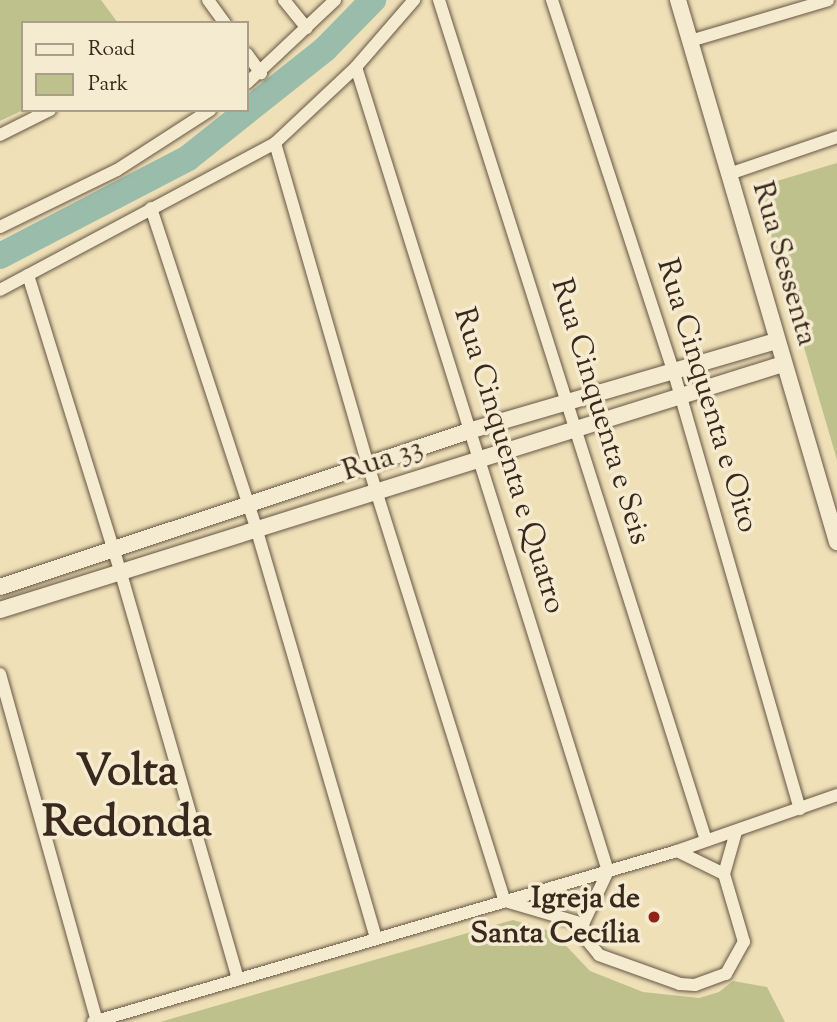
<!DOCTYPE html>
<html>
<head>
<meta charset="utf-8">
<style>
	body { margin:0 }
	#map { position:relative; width:837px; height:1022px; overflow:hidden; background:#efe0b8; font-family:"Sorts Mill Goudy",serif }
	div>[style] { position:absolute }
	.green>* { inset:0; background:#bec18c }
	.river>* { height:26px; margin:-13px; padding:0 13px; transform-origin:13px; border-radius:13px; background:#9abdab }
	.roads { filter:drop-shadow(0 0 2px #665643) drop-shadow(0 0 2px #665643) }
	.street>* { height:12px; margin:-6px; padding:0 6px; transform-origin:6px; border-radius:6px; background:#f5ebd1 }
	.secondary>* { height:16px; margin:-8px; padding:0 8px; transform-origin:8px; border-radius:8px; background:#f5ebd1 }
	.dots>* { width:19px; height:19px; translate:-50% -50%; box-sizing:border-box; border:4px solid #f5ebd1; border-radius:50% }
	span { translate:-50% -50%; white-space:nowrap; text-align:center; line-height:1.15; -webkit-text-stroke:7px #f5ebd1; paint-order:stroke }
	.street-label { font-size:30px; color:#39281c }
	.poi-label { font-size:30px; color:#39281c; font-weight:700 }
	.right { translate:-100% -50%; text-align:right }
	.town-label { font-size:44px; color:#39281c; font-weight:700 }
	.legend { position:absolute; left:21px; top:21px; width:228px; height:91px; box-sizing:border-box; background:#f5ebd1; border:2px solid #aa9d89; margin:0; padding:9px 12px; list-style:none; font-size:21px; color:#39281c }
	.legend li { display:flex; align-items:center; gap:14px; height:35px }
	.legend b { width:35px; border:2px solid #aa9d89 }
</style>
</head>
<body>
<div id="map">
	<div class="green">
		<i style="clip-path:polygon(0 0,101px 0,118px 23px,23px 23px,23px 110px,0 121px)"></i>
		<i style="clip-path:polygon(837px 163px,837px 460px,757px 187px)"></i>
		<i style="clip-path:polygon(513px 920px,553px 932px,590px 971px,643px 992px,699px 998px,719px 992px,733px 981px,767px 987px,785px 1022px,160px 1022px)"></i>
	</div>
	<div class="river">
		<i style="left:0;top:256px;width:212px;rotate:-27.5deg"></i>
		<i style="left:188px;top:158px;width:175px;rotate:-38.5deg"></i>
		<i style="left:325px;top:49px;width:69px;rotate:-45.6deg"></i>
	</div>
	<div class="roads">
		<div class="street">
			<i style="left:208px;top:0;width:29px;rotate:54deg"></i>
			<i style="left:284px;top:0;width:36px;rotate:51deg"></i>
			<i style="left:439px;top:0;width:881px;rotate:72.37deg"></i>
			<i style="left:552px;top:0;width:392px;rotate:71.9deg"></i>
			<i style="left:674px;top:373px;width:454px;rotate:73.9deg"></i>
			<i style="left:690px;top:41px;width:144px;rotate:-16.5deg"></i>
			<i style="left:247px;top:54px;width:24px;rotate:54deg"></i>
			<i style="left:356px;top:67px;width:843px;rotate:72.6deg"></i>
			<i style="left:608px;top:871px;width:59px;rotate:115.3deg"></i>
			<i style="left:583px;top:924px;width:16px;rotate:76deg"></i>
			<i style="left:587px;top:940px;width:19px;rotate:51deg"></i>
			<i style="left:599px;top:955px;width:86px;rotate:19.7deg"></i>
			<i style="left:680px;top:984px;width:15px;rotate:4deg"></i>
			<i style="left:695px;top:985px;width:33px;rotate:-20deg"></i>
			<i style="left:726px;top:974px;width:37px;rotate:-61deg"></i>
			<i style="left:744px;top:942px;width:71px;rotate:-106.4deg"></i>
			<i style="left:724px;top:874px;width:52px;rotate:-153.9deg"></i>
			<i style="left:247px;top:83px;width:121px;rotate:-43.3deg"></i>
			<i style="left:0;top:135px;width:56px;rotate:-26.6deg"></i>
			<i style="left:275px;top:143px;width:335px;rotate:73.9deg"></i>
			<i style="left:368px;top:465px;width:457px;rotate:72.6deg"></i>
			<i style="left:505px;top:901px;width:81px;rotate:16.4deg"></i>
			<i style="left:729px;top:174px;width:114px;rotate:-18.9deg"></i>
			<i style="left:151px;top:208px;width:340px;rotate:71.8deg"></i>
			<i style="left:257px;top:531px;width:424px;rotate:73.7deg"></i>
			<i style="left:0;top:227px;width:130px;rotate:-26deg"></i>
			<i style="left:117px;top:170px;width:111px;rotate:-32.8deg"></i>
			<i style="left:28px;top:275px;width:309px;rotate:72.7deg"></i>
			<i style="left:120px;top:570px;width:426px;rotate:73.9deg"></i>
			<i style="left:0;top:290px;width:312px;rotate:-28.1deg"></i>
			<i style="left:275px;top:143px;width:111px;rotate:-43.2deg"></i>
			<i style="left:356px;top:67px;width:89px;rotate:-49.1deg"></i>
			<i style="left:0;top:674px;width:360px;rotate:74.4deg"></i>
			<i style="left:724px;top:874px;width:44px;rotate:-74.1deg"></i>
			<i style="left:93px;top:1022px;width:609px;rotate:-16.32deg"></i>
			<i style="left:677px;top:851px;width:170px;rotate:-19.3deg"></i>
		</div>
		<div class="secondary">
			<i style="left:678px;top:0;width:565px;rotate:73.65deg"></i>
			<i style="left:0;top:587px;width:497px;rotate:-18.4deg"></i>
			<i style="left:472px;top:430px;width:317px;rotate:-16.3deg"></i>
			<i style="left:0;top:610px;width:821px;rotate:-17.44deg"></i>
		</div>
	</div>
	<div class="dots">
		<i style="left:654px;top:917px;background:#8f2418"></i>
	</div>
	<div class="street-label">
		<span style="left:783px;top:264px;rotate:74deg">Rua Sessenta</span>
		<span style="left:706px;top:396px;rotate:73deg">Rua Cinquenta e Oito</span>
		<span style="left:599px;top:412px;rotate:73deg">Rua Cinquenta e Seis</span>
		<span style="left:383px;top:461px;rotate:-18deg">Rua 33</span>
		<span style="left:508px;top:461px;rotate:73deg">Rua Cinquenta e Quatro</span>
	</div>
	<div class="poi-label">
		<span class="right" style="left:640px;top:917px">Igreja de<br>Santa Cecília</span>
	</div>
	<div class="town-label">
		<span style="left:127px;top:800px">Volta<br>Redonda</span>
	</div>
	<ul class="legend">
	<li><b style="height:9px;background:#f5ebd1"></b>Road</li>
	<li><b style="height:19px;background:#bec18c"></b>Park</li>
	</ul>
</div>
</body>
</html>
